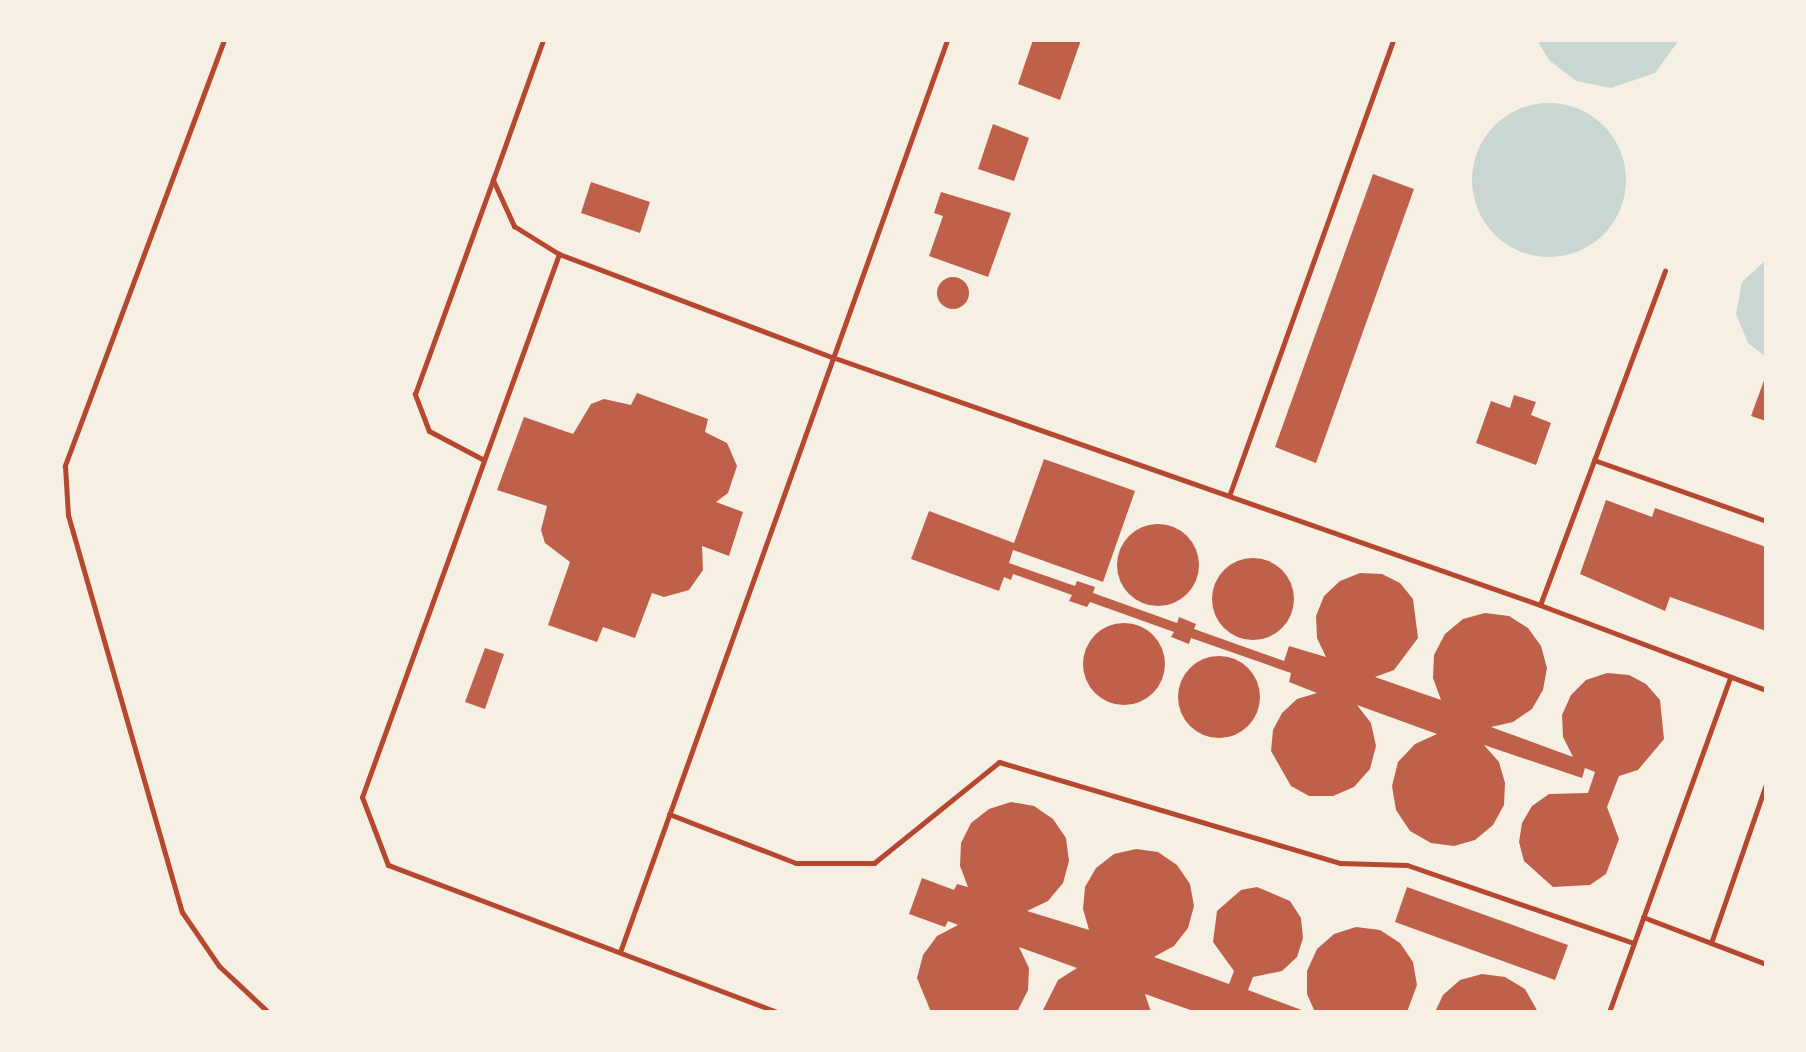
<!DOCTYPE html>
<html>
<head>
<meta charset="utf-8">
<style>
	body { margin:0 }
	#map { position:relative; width:1806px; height:1052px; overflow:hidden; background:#f6efe4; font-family:"Sofia Sans Condensed",sans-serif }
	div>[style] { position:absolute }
	.water>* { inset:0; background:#c9d6d2 }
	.round { border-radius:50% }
	.building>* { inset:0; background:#bf614a }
	.service>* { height:5px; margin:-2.5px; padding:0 2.5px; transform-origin:2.5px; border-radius:2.5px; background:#b5482f }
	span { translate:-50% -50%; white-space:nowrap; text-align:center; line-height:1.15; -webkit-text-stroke:8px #f6efe4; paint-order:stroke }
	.frame { position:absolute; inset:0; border:42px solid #f6efe4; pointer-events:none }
</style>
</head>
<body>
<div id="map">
	<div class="water">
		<i style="clip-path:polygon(1537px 40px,1679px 40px,1655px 73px,1611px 88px,1576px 81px,1549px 60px)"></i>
		<i class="round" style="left:1472px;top:103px;width:154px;height:154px"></i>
		<i style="clip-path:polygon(1766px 260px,1766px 357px,1748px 343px,1736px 314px,1742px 282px)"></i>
	</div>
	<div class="building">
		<i style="clip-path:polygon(1033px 40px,1081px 40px,1060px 100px,1018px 84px)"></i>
		<i style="clip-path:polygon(993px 124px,1029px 138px,1014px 181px,978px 169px)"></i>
		<i style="clip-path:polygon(1373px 174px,1414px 189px,1316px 463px,1275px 447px)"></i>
		<i style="clip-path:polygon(591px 182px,650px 202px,640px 233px,581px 213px)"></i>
		<i style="clip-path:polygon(941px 192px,1011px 213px,988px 277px,929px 256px,943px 216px,934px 213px)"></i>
		<i class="round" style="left:937px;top:277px;width:32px;height:32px"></i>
		<i style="clip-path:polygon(1766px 375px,1766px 421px,1751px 416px)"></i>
		<i style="clip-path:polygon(637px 393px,708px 419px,705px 432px,727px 443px,737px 466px,728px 493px,716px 502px,743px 512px,729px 556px,702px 546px,703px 570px,689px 590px,664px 597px,652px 593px,635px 638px,603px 627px,597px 642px,548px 625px,570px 562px,545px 543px,541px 530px,547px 506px,497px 490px,524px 417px,573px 434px,591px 404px,604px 399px,631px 405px)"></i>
		<i style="clip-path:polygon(1514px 395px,1536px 402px,1531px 415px,1551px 423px,1536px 465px,1476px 443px,1491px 401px,1510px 408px)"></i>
		<i style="clip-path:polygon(1044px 459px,1135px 491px,1103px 582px,1013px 550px,1009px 563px,1075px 586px,1077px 581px,1095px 587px,1093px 593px,1177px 623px,1179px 617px,1196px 624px,1194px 629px,1284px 661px,1289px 646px,1326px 657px,1317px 638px,1316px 616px,1324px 596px,1340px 581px,1360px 573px,1382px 574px,1400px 583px,1413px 599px,1418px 638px,1394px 670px,1375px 677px,1441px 700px,1433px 678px,1434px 655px,1445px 634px,1463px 619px,1485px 613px,1509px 616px,1528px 628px,1541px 646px,1547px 668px,1543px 690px,1532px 709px,1513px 722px,1491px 727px,1573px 757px,1563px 737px,1562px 715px,1571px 695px,1586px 680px,1607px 673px,1629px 675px,1646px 684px,1660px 700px,1664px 739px,1638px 770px,1619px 776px,1607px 807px,1619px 839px,1606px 874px,1590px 885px,1553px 887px,1524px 861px,1519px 842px,1522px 823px,1532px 806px,1549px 794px,1588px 793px,1595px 772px,1585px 768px,1582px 778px,1484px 745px,1499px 762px,1505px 783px,1504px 805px,1493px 825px,1475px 840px,1454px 846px,1431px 843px,1410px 831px,1396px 810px,1392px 786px,1398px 762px,1415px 744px,1437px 734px,1357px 705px,1371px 723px,1376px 746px,1370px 769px,1354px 787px,1333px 796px,1309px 796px,1291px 786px,1271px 751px,1273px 730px,1282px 713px,1297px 699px,1317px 693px,1289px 682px,1291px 673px,1191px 638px,1189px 644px,1171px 637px,1174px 632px,1090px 602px,1087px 607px,1069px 601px,1072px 595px,1013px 574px,1011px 580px,1004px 577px,999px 591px,911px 559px,929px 511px,1014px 543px)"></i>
		<i style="clip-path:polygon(1606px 500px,1652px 517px,1655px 508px,1766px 547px,1766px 631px,1670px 597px,1665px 611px,1580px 574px)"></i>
		<i class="round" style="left:1117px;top:524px;width:82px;height:82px"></i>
		<i class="round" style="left:1212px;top:558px;width:82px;height:82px"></i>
		<i class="round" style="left:1083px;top:623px;width:82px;height:82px"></i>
		<i style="clip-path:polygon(485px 648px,504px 654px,485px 709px,465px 702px)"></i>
		<i class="round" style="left:1178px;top:656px;width:82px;height:82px"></i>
		<i style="clip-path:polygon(1011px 802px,1034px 806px,1053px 819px,1066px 838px,1069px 861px,1063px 883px,1048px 901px,1027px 911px,1089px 930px,1083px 909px,1085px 887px,1096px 868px,1114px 854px,1136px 849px,1158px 852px,1177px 865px,1190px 884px,1194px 906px,1188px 928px,1174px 946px,1154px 957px,1229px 984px,1234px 971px,1213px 942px,1217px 911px,1241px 890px,1257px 887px,1290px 901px,1301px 918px,1303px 938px,1297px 957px,1282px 971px,1253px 977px,1248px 990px,1307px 1012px,1196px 1012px,1145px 994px,1151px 1012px,1042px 1012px,1058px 980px,1077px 968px,1019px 947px,1029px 968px,1028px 990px,1017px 1012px,931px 1012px,917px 978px,923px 955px,937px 936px,958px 925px,948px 921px,945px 927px,909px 914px,922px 878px,954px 890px,957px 884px,968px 887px,960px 866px,961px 843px,971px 823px,989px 809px)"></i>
		<i style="clip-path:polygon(1407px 887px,1568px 945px,1555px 980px,1395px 922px)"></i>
		<i style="clip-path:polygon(1356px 927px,1380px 930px,1400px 943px,1413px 962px,1417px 985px,1407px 1012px,1315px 1012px,1307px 994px,1307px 971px,1317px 949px,1334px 934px)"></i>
		<i style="clip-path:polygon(1482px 974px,1505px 977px,1525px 989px,1538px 1012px,1435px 1012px,1443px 995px,1460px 980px)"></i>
	</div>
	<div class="service">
		<i style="left:224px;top:40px;width:455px;rotate:110.5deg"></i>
		<i style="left:65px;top:466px;width:49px;rotate:86.5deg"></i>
		<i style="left:68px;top:515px;width:413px;rotate:74deg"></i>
		<i style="left:182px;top:912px;width:65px;rotate:55.6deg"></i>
		<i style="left:219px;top:966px;width:67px;rotate:43.2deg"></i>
		<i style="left:543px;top:40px;width:149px;rotate:109.7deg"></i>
		<i style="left:493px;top:180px;width:51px;rotate:65.5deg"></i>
		<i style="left:514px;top:226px;width:53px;rotate:31.9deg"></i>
		<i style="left:484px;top:460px;width:62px;rotate:-152.2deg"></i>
		<i style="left:429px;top:431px;width:40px;rotate:-111deg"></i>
		<i style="left:415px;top:394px;width:228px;rotate:-70deg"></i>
		<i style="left:1594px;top:460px;width:182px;rotate:19.5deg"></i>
		<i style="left:1229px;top:496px;width:485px;rotate:-70.2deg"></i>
		<i style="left:1540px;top:605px;width:357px;rotate:-69.5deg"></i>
		<i style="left:669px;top:814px;width:136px;rotate:21.1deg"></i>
		<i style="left:796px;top:863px;width:78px"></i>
		<i style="left:874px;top:863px;width:161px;rotate:-38.9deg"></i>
		<i style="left:999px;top:762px;width:356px;rotate:16.5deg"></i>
		<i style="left:1340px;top:863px;width:67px;rotate:1.7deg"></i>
		<i style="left:1407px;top:865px;width:240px;rotate:19deg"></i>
		<i style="left:1643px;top:917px;width:132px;rotate:20.9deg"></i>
		<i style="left:1711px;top:943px;width:168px;rotate:-70.9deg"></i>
		<i style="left:620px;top:952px;width:969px;rotate:-70.27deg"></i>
		<i style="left:777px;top:1012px;width:416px;rotate:-159.3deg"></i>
		<i style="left:388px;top:865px;width:73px;rotate:-110.9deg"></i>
		<i style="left:362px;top:797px;width:578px;rotate:-70.06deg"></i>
		<i style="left:559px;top:254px;width:292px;rotate:20.7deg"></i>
		<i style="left:832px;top:357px;width:750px;rotate:19.3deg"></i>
		<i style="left:1540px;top:605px;width:241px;rotate:20.6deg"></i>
		<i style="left:1609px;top:1012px;width:356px;rotate:-70.1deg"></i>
	</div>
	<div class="frame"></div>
</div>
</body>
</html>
